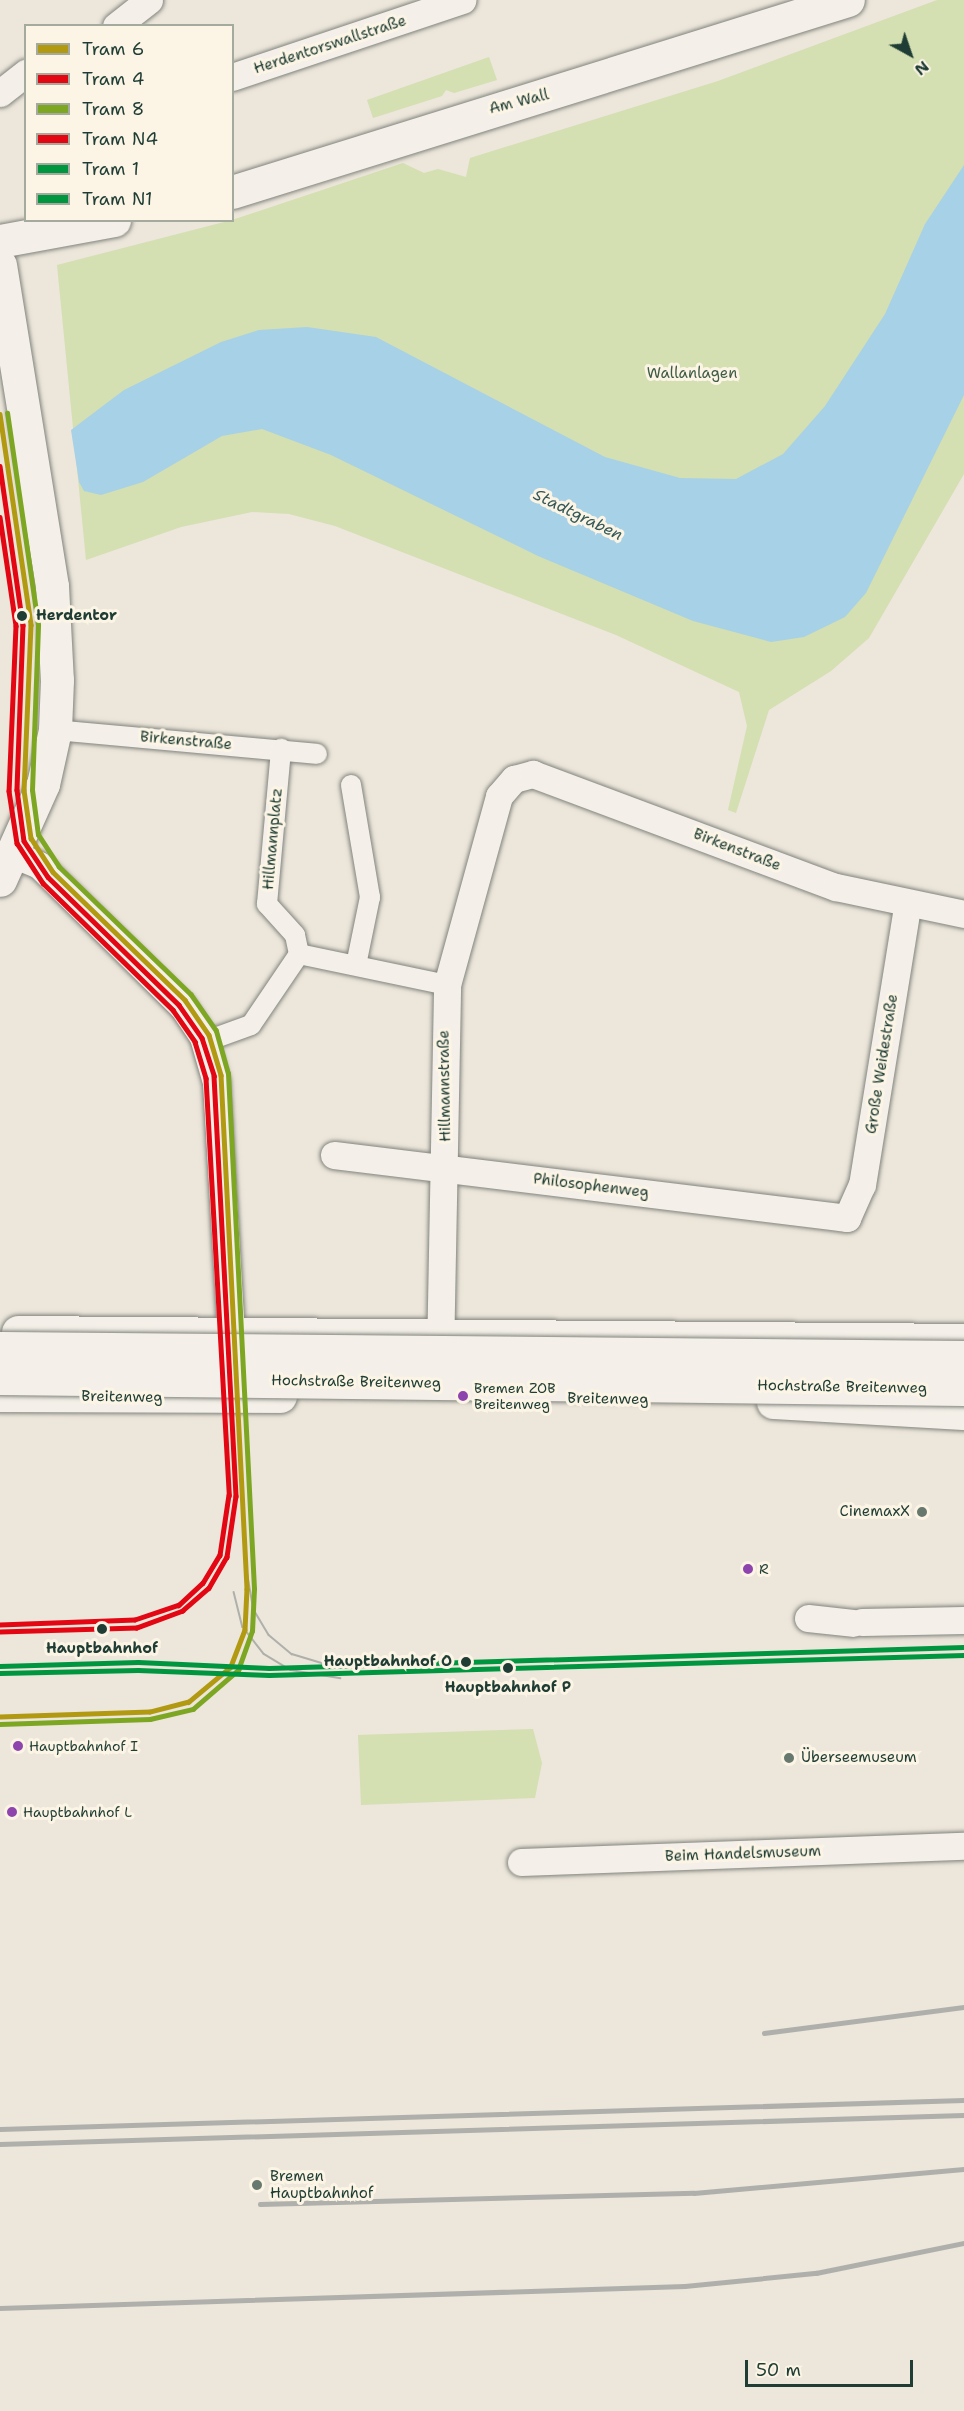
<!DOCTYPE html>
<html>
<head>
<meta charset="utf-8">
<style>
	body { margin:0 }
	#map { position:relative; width:964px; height:2411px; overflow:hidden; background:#ece6db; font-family:"Shantell Sans",sans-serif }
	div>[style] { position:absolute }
	.green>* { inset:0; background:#d4dfb2 }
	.water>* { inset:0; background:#a7d1e6 }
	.roads { filter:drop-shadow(0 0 2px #81847d) drop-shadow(0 0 2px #81847d) }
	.pedestrian>* { height:20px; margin:-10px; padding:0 10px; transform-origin:10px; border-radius:10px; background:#f4f0e9 }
	.minor>* { height:27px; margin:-13.5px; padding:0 13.5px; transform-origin:13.5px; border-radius:13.5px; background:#f4f0e9 }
	.secondary>* { height:33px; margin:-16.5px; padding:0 16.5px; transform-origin:16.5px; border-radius:16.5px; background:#f4f0e9 }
	.tram>* { height:1.5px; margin:-0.75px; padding:0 0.75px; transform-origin:0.75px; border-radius:0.75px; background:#afb0ab }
	.rail>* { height:4.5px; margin:-2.25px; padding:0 2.25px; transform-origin:2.25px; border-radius:2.25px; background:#afb0ab }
	.bridges { filter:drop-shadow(0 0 2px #81847d) drop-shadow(0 0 2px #81847d) }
	.trunk-bridge>* { height:33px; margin:-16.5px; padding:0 16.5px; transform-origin:16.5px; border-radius:16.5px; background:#f4f0e9 }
	.tram-1>* { height:4.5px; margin:-2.25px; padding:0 2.25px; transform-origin:2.25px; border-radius:2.25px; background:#b19a12 }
	.tram-2>* { height:4.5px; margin:-2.25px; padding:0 2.25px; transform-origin:2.25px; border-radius:2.25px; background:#e30613 }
	.tram-3>* { height:4.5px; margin:-2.25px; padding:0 2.25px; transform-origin:2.25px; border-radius:2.25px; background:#7da723 }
	.tram-4>* { height:4.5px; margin:-2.25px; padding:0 2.25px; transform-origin:2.25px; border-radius:2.25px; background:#e30613 }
	.tram-5>* { height:4.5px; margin:-2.25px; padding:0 2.25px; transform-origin:2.25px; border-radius:2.25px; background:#009640 }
	.tram-6>* { height:4.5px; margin:-2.25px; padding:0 2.25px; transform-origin:2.25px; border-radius:2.25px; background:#009640 }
	.dots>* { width:16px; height:16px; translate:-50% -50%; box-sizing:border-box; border:3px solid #fcf5e5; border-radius:50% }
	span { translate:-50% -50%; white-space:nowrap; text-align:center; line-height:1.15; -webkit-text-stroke:6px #fcf5e5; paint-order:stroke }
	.bus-label { font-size:14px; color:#1f3d34 }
	.left { translate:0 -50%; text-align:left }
	.street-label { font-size:15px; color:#1f3d34 }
	.park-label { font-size:15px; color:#3f5c47 }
	.stop-label { font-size:15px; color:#1f3d34; font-weight:700 }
	.right { translate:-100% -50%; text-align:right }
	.poi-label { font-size:15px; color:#1f3d34 }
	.water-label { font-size:16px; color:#345958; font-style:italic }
	.legend { position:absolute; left:24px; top:24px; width:210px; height:198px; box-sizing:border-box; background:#fcf5e5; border:2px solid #a4ab9e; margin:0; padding:8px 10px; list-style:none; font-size:18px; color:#1f3d34 }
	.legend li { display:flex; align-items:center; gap:12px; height:30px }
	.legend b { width:30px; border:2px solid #a4ab9e }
	.north { position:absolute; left:880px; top:24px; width:60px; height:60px; -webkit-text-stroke:4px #fcf5e5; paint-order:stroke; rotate:140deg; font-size:16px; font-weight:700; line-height:24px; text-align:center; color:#1f3d34 }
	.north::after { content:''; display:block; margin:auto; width:21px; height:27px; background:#1f3d34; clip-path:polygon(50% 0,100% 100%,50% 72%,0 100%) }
	.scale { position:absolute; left:745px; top:2360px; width:168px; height:27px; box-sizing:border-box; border:3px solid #1f3d34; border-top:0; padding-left:8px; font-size:18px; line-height:21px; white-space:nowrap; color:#1f3d34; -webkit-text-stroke:4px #fcf5e5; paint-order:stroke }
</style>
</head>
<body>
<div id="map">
	<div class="green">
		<i style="clip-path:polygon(937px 0,964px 0,964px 474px,869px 638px,831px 671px,769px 710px,736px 813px,728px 810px,747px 726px,739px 692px,616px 635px,335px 526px,289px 514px,252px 512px,181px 527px,86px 560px,57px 265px,232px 220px,403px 163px,424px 173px,438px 169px,466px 177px,470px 158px,718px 81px)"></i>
		<i style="clip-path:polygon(489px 57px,497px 80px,454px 93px,446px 90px,442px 96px,373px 118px,367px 100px)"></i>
		<i style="clip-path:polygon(533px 1729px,542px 1763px,535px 1798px,361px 1805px,358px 1735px)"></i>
	</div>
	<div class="water">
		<i style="clip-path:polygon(964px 165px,964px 395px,866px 593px,845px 617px,804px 637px,771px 642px,693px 621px,538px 556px,331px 455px,262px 429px,222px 436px,143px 482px,101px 495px,84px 491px,79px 482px,71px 430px,124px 390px,221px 342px,259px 330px,307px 327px,376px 337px,605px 457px,680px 478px,736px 479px,783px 454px,825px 406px,885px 314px,925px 224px)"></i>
	</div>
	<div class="roads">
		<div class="pedestrian">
			<i style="left:55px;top:730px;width:263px;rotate:5.2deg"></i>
			<i style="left:351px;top:785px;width:114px;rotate:80.4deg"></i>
			<i style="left:370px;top:897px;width:69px;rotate:101.6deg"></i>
			<i style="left:299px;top:954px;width:151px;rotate:11.8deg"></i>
			<i style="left:204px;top:1042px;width:50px;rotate:-19.9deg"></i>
			<i style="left:251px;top:1025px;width:86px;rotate:-55.9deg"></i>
			<i style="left:299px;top:954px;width:19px;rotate:-102deg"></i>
			<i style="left:295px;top:935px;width:42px;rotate:-132.1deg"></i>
			<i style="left:267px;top:904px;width:156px;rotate:-84.8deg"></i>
		</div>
		<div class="minor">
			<i style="left:116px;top:26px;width:42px;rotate:-38.2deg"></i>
			<i style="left:232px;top:77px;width:243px;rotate:-18.5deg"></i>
			<i style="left:0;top:93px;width:33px;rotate:-38deg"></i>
			<i style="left:13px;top:854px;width:28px;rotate:23deg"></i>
			<i style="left:39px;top:865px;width:202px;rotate:44.6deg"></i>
			<i style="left:183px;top:1007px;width:36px;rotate:56deg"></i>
			<i style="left:203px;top:1037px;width:47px;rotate:73.9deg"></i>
			<i style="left:216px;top:1082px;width:249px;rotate:86.6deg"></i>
			<i style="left:334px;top:1155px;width:517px;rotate:7deg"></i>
			<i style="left:847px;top:1218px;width:36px;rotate:-66deg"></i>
			<i style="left:862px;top:1185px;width:283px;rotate:-80.8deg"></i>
			<i style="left:440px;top:1356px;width:371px;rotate:-88.9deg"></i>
			<i style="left:447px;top:985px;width:196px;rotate:-74.6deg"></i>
			<i style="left:499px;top:796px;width:23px;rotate:-49deg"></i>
			<i style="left:514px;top:779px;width:20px;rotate:-15deg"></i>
			<i style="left:533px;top:774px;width:323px;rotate:20.5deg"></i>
			<i style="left:836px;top:887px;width:131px;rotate:11.9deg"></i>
			<i style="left:808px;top:1618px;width:45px;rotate:6.3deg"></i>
			<i style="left:862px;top:1622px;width:102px;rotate:-1.1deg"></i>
			<i style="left:521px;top:1862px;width:443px;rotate:-2.1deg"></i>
		</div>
		<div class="secondary">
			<i style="left:232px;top:192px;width:645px;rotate:-17.31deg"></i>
			<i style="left:0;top:241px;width:116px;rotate:-10.4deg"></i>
			<i style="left:0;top:265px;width:325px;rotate:80.8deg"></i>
			<i style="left:52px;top:586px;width:94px;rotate:87deg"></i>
			<i style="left:57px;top:680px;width:50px;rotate:92.3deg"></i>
			<i style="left:55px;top:730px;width:55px;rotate:102.5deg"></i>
			<i style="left:43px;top:784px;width:105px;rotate:114.1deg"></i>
			<i style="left:18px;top:1332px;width:946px;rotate:0.48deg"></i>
			<i style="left:0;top:1395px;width:280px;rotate:0.2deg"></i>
			<i style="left:773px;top:1402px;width:191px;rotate:3.3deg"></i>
		</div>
	</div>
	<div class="tram">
		<i style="left:247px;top:1571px;width:40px;rotate:80deg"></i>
		<i style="left:254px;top:1610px;width:29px;rotate:59deg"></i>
		<i style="left:269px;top:1635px;width:30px;rotate:40deg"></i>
		<i style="left:292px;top:1654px;width:42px;rotate:16.7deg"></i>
		<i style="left:234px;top:1592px;width:36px;rotate:76deg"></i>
		<i style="left:243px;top:1627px;width:34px;rotate:52deg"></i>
		<i style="left:264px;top:1654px;width:31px;rotate:31deg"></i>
		<i style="left:291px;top:1670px;width:50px;rotate:9.3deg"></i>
	</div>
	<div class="rail">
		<i style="left:764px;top:2033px;width:202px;rotate:-7.4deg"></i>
		<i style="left:0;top:2129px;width:964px;rotate:-1.72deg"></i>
		<i style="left:0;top:2144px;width:964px;rotate:-1.72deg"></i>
		<i style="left:260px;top:2204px;width:434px;rotate:-1.5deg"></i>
		<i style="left:694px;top:2193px;width:271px;rotate:-5.1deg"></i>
		<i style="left:0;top:2308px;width:685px;rotate:-1.84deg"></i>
		<i style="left:685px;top:2286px;width:132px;rotate:-5.7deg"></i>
		<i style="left:816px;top:2273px;width:151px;rotate:-11.5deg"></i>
	</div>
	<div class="bridges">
		<div class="trunk-bridge">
			<i style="left:0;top:1348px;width:964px;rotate:0.53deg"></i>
			<i style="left:0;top:1378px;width:964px;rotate:0.65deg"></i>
		</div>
	</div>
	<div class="tram-1">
		<i style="left:0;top:414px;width:213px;rotate:81.6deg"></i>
		<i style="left:31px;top:625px;width:165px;rotate:92.4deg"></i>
		<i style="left:24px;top:790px;width:49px;rotate:81.7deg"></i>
		<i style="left:31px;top:838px;width:40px;rotate:57.1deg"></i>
		<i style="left:53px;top:872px;width:184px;rotate:44.1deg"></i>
		<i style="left:185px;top:1000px;width:42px;rotate:55.6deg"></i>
		<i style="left:209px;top:1035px;width:42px;rotate:73.3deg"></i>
		<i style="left:221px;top:1075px;width:515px;rotate:87.1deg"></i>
		<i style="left:247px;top:1589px;width:41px;rotate:92.8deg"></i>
		<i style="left:245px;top:1630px;width:40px;rotate:111deg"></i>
		<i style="left:231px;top:1667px;width:55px;rotate:140.2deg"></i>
		<i style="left:189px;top:1702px;width:40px;rotate:165.6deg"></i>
		<i style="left:150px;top:1712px;width:150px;rotate:178.1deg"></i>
	</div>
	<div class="tram-2">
		<i style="left:0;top:466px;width:161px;rotate:81.8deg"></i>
		<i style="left:23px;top:625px;width:165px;rotate:92.1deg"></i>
		<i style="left:17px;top:790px;width:51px;rotate:82.2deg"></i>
		<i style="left:24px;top:841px;width:43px;rotate:56.3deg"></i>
		<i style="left:48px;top:877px;width:183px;rotate:44.3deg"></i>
		<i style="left:179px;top:1005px;width:40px;rotate:55.1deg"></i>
		<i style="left:202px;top:1038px;width:40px;rotate:72deg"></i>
		<i style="left:214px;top:1076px;width:421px;rotate:87deg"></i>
		<i style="left:236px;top:1496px;width:62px;rotate:98.4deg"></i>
		<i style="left:227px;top:1557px;width:36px;rotate:120deg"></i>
		<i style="left:209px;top:1588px;width:35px;rotate:139deg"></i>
		<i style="left:183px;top:1611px;width:49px;rotate:159.7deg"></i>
		<i style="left:137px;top:1628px;width:137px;rotate:178.3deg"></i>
	</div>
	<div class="tram-3">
		<i style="left:0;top:1724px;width:150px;rotate:-1.9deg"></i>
		<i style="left:150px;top:1719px;width:44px;rotate:-13.1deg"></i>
		<i style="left:193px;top:1709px;width:60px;rotate:-40.9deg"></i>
		<i style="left:238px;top:1670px;width:41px;rotate:-70.3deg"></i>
		<i style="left:252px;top:1631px;width:42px;rotate:-87.3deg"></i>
		<i style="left:254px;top:1589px;width:516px;rotate:-92.89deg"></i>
		<i style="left:228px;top:1074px;width:45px;rotate:-105.6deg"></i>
		<i style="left:216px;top:1031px;width:44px;rotate:-124.8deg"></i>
		<i style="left:191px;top:995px;width:184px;rotate:-135.9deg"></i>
		<i style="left:59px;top:867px;width:38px;rotate:-123deg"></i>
		<i style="left:38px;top:835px;width:45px;rotate:-97.6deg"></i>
		<i style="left:32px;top:790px;width:165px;rotate:-87.9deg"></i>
		<i style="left:38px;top:625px;width:214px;rotate:-98.3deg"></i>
	</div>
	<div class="tram-4">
		<i style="left:0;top:517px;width:110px;rotate:81.6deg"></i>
		<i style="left:16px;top:626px;width:165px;rotate:92.4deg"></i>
		<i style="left:9px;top:791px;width:53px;rotate:81.3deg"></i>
		<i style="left:17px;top:843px;width:48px;rotate:57deg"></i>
		<i style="left:43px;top:883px;width:182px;rotate:44.3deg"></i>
		<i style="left:173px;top:1010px;width:39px;rotate:55deg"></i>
		<i style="left:195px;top:1042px;width:38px;rotate:73deg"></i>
		<i style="left:206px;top:1078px;width:418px;rotate:86.8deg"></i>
		<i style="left:229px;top:1495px;width:61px;rotate:98.5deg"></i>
		<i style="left:220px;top:1555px;width:33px;rotate:121deg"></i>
		<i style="left:203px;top:1583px;width:33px;rotate:137deg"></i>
		<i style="left:179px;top:1605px;width:46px;rotate:161.2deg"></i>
		<i style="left:135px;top:1620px;width:135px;rotate:177.9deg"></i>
	</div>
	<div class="tram-5">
		<i style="left:0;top:1666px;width:138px;rotate:-1.7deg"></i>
		<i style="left:138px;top:1662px;width:131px;rotate:2.6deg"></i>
		<i style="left:269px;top:1668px;width:695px;rotate:-1.73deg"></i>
	</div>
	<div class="tram-6">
		<i style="left:0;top:1673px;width:138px;rotate:-1.2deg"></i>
		<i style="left:138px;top:1670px;width:131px;rotate:2.2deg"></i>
		<i style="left:269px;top:1675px;width:695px;rotate:-1.65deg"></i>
	</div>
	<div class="dots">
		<i style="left:22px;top:616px;background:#1f3d34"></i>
		<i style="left:463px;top:1396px;background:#8e44ad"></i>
		<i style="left:922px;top:1512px;background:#67786e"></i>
		<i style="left:748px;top:1569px;background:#8e44ad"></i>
		<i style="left:102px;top:1629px;background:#1f3d34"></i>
		<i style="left:466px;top:1662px;background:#1f3d34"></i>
		<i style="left:508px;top:1668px;background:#1f3d34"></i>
		<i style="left:18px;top:1746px;background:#8e44ad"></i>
		<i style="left:789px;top:1758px;background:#67786e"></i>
		<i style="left:12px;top:1812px;background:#8e44ad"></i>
		<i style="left:257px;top:2185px;background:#67786e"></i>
	</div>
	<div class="bus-label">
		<span class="left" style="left:474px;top:1396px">Bremen ZOB<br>Breitenweg</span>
		<span class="left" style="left:759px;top:1569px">R</span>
		<span class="left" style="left:29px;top:1746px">Hauptbahnhof I</span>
		<span class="left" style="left:23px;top:1812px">Hauptbahnhof L</span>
	</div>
	<div class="street-label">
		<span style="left:330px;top:45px;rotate:-18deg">Herdentorswallstraße</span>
		<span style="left:519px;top:102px;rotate:-14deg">Am Wall</span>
		<span style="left:186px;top:741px;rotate:5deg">Birkenstraße</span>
		<span style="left:273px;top:839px;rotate:-85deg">Hillmannplatz</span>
		<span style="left:737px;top:850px;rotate:21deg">Birkenstraße</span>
		<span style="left:882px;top:1064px;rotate:-81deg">Große Weidestraße</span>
		<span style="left:445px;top:1086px;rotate:-91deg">Hillmannstraße</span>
		<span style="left:591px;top:1186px;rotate:7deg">Philosophenweg</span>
		<span style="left:356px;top:1382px;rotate:1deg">Hochstraße Breitenweg</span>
		<span style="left:842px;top:1387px;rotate:1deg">Hochstraße Breitenweg</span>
		<span style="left:122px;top:1397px;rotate:1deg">Breitenweg</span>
		<span style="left:608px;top:1399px;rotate:1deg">Breitenweg</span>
		<span style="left:743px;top:1854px;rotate:-2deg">Beim Handelsmuseum</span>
	</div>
	<div class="park-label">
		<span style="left:692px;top:374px">Wallanlagen</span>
	</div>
	<div class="stop-label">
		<span class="left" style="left:36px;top:616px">Herdentor</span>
		<span style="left:102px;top:1649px">Hauptbahnhof</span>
		<span class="right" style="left:452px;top:1662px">Hauptbahnhof O</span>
		<span style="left:508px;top:1688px">Hauptbahnhof P</span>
	</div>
	<div class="poi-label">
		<span class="right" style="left:910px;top:1512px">CinemaxX</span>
		<span class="left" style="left:801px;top:1758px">Überseemuseum</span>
		<span class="left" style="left:270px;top:2185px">Bremen<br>Hauptbahnhof</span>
	</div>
	<div class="water-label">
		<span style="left:578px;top:515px;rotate:26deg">Stadtgraben</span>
	</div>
	<ul class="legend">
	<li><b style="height:8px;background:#b19a12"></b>Tram 6</li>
	<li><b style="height:8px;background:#e30613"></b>Tram 4</li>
	<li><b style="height:8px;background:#7da723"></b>Tram 8</li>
	<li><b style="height:8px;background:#e30613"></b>Tram N4</li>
	<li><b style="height:8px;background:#009640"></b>Tram 1</li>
	<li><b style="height:8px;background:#009640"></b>Tram N1</li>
	</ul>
	<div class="north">N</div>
	<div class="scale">50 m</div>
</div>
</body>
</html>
